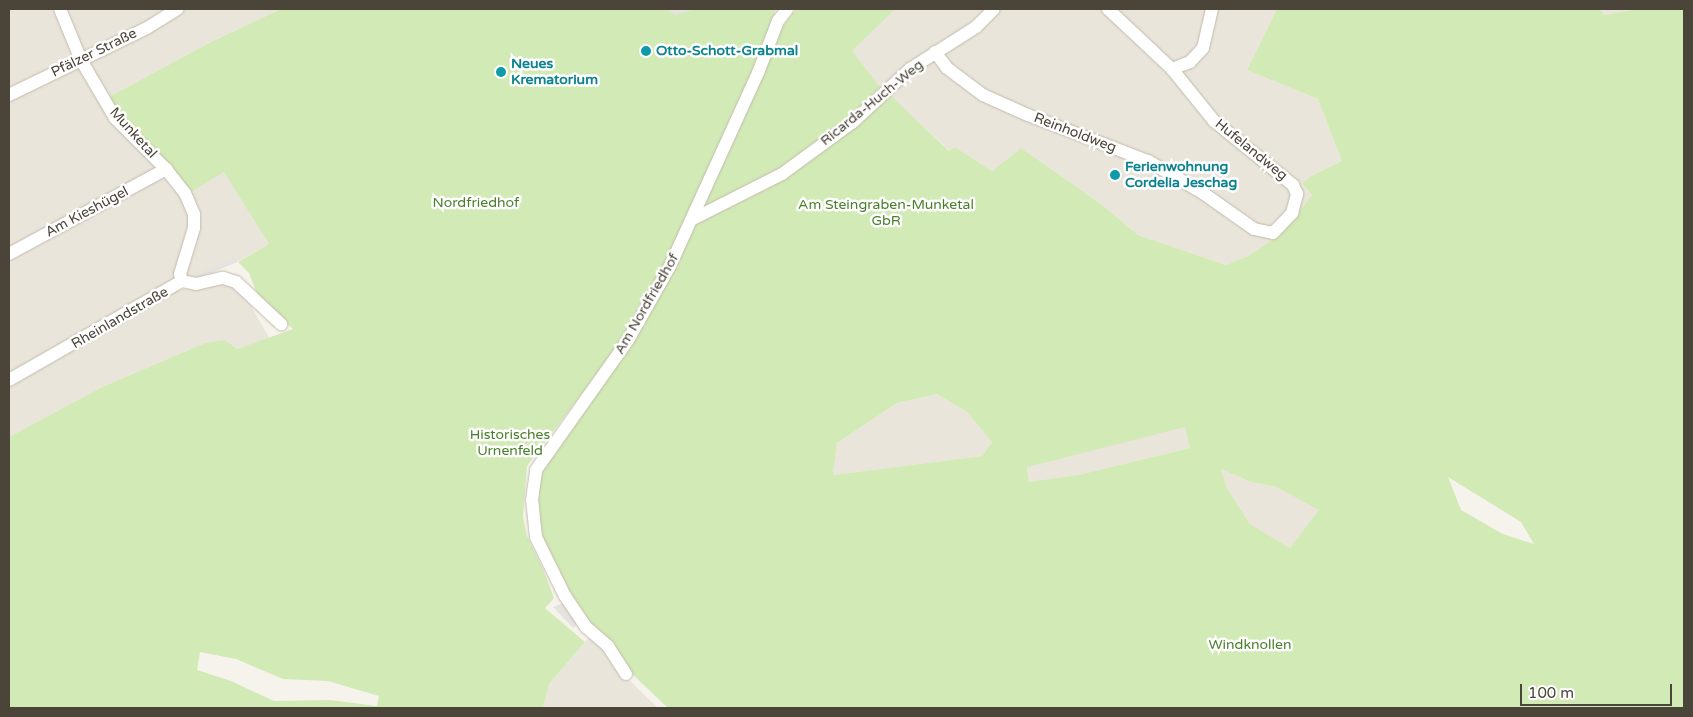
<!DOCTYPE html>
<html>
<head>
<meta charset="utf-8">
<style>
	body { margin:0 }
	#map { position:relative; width:1693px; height:717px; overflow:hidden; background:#f6f3ec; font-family:"Varela Round",sans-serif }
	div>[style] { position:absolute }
	.residential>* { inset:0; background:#eae5da }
	.green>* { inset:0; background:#d2eab5 }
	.parking>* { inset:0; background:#e5e3e0 }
	.roads { filter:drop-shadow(0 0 1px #c2bbae) drop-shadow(0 0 1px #c2bbae) }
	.minor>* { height:12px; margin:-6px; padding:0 6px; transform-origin:6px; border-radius:6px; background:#fff }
	.dots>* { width:14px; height:14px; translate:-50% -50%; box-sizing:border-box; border:2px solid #fff; border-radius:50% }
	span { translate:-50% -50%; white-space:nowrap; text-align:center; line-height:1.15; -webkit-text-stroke:5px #fff; paint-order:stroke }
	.culture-label { font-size:14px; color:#0d838f; font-weight:700 }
	.left { translate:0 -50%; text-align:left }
	.street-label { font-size:14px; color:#4b4439 }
	.park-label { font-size:14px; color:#4a7f2a }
	.frame { position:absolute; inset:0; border:10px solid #4b4439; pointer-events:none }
	.scale { position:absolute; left:1520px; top:684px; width:152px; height:22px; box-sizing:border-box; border:2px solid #4b4439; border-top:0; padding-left:6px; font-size:15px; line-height:18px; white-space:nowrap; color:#4b4439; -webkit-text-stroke:4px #fff; paint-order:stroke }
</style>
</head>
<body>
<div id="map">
	<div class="residential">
		<i style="clip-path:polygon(9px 9px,56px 9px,76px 57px,9px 90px)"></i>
		<i style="clip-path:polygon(64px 9px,281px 9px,211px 42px,107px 98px,86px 62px)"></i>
		<i style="clip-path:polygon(831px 9px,1101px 9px,1209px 115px,1115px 9px,1277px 9px,1247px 70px,1318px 99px,1342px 161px,1311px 176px,1302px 185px,1312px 195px,1281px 234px,1248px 256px,1226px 265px,1138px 235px,1101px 204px,1021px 148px,992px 171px,955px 147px,950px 151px,880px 87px,852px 52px)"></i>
		<i style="clip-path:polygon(1601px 9px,1636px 9px,1604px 15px)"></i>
		<i style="clip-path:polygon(78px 66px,181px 194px,190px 213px,190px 226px,174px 282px,179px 290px,215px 284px,232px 285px,241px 293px,251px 306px,270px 339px,236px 349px,225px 340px,205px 343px,102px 387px,9px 437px,9px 97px)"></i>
		<i style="clip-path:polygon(224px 171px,269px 244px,237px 262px,197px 279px,187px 276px,185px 270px,198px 230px,189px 193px)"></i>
		<i style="clip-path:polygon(937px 394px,967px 412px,992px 442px,982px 456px,833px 475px,837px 443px,897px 403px)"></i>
		<i style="clip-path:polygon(1185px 426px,1190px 448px,1078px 475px,1029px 483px,1027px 466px)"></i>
		<i style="clip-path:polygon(1221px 469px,1251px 482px,1276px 487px,1320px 510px,1290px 548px,1250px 524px,1227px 488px)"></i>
		<i style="clip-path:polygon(591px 635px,606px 648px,625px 676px,658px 708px,543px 708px,549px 684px)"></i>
	</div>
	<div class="green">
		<i style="clip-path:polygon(evenodd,281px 9px,776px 9px,752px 73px,659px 279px,623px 339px,527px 466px,523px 517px,527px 536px,543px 569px,554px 598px,545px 608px,585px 642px,549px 684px,543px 708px,9px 708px,9px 437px,102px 387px,205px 343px,225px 340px,237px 349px,293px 329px,258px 296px,249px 273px,238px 262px,269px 244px,224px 172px,189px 193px,126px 123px,107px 98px,211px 42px,281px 9px,200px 652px,236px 659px,283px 679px,328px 681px,379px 696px,377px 706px,330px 700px,274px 701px,231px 681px,197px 670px,200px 652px)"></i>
		<i style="clip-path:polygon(796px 9px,895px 9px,852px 51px,880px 87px,851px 116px,781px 169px,702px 209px,781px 29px)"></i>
		<i style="clip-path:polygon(evenodd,1277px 9px,1601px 9px,1604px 15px,1636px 9px,1684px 9px,1684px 708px,668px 708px,629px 671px,569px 597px,542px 535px,537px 501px,541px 472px,695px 222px,788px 176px,890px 95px,949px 151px,955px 147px,992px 171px,1021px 148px,1101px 204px,1138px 235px,1226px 265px,1248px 256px,1281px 234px,1312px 195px,1302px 184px,1311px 176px,1342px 161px,1318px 99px,1247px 70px,1277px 9px,937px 394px,967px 412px,992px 442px,982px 456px,833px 475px,837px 443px,897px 403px,937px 394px,1277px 9px,1185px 427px,1190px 448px,1078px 475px,1029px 482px,1027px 467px,1185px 427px,1277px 9px,1221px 469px,1251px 482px,1276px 487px,1319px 510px,1290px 548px,1250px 524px,1227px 488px,1221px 469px,1277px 9px,1448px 477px,1521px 522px,1534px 544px,1503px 534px,1461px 510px,1448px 477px)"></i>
	</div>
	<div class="parking">
		<i style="clip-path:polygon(667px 9px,696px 9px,675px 15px)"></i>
		<i style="clip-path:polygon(236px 257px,237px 262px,197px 279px,195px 274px)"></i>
		<i style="clip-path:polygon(567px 602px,581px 622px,573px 628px,553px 607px)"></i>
	</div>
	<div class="roads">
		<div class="minor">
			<i style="left:60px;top:9px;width:55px;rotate:67.6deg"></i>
			<i style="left:81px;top:60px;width:67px;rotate:59.6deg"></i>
			<i style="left:115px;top:118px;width:72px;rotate:45deg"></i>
			<i style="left:166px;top:169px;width:31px;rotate:52deg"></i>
			<i style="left:185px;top:193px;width:23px;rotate:67deg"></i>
			<i style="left:194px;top:214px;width:14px;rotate:90deg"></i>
			<i style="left:194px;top:228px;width:48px;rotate:106.9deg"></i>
			<i style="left:180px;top:274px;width:7px;rotate:74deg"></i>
			<i style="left:935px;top:52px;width:20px;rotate:53deg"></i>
			<i style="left:947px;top:68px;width:45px;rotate:36.9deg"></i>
			<i style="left:983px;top:95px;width:49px;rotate:24deg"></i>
			<i style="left:1028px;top:115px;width:129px;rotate:21deg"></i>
			<i style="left:1148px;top:161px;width:64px;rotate:30.2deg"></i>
			<i style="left:1203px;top:193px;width:62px;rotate:35.2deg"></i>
			<i style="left:1254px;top:229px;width:19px;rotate:12deg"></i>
			<i style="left:1273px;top:233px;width:28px;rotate:-46deg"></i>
			<i style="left:1292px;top:213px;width:20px;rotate:-75deg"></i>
			<i style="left:1297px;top:194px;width:10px;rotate:-114deg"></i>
			<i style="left:1293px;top:185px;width:102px;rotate:-141deg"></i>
			<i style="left:1214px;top:121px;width:67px;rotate:-128.9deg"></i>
			<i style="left:1172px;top:69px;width:88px;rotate:-136.8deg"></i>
			<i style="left:1172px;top:69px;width:19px;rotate:-21deg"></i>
			<i style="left:1190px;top:62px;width:19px;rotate:-47deg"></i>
			<i style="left:1203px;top:48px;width:40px;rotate:-77deg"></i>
			<i style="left:9px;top:95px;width:153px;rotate:-25.9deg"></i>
			<i style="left:147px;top:28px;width:36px;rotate:-32deg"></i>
			<i style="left:693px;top:219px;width:100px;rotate:-26.8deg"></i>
			<i style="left:782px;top:174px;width:88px;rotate:-36.2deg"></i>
			<i style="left:853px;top:122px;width:78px;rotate:-42.9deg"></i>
			<i style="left:910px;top:69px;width:78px;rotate:-32.5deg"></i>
			<i style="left:976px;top:27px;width:25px;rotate:-45deg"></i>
			<i style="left:9px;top:254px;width:179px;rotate:-28.4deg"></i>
			<i style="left:182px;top:281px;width:14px;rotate:12deg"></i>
			<i style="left:196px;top:284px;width:28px;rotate:-13deg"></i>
			<i style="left:223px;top:278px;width:14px;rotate:17deg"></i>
			<i style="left:236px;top:282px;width:62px;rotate:43deg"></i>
			<i style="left:9px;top:380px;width:199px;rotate:-29.8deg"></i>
			<i style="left:626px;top:674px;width:33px;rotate:-123deg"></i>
			<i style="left:608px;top:646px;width:29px;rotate:-139deg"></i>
			<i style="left:586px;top:627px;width:37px;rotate:-124deg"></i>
			<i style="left:565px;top:596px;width:66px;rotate:-116.2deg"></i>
			<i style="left:536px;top:537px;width:37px;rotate:-96deg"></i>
			<i style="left:532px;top:500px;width:30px;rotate:-82deg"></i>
			<i style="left:536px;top:470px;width:159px;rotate:-54.7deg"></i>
			<i style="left:628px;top:340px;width:85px;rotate:-60.4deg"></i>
			<i style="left:670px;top:266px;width:212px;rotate:-65.5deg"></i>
			<i style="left:758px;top:73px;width:56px;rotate:-69deg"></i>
			<i style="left:778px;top:21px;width:15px;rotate:-53deg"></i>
		</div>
	</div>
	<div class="dots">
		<i style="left:646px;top:51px;background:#0f9aa8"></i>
		<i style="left:501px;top:72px;background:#0f9aa8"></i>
		<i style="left:1115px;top:175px;background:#0f9aa8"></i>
	</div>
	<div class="culture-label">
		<span class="left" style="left:656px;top:51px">Otto-Schott-Grabmal</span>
		<span class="left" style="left:511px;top:72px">Neues<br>Krematorium</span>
		<span class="left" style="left:1125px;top:175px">Ferienwohnung<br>Cordelia Jeschag</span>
	</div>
	<div class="street-label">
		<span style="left:94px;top:53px;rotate:-26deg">Pfälzer Straße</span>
		<span style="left:872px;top:103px;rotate:-39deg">Ricarda-Huch-Weg</span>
		<span style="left:133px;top:133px;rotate:48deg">Munketal</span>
		<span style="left:1075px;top:133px;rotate:21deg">Reinholdweg</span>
		<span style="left:1251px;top:150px;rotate:39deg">Hufelandweg</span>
		<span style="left:87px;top:212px;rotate:-28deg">Am Kieshügel</span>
		<span style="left:647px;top:304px;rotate:-60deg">Am Nordfriedhof</span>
		<span style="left:120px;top:318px;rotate:-30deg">Rheinlandstraße</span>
	</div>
	<div class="park-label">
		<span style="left:476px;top:203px">Nordfriedhof</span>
		<span style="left:886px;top:213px">Am Steingraben-Munketal<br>GbR</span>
		<span style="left:510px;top:443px">Historisches<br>Urnenfeld</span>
		<span style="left:1250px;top:645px">Windknollen</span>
	</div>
	<div class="frame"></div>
	<div class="scale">100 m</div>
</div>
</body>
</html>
